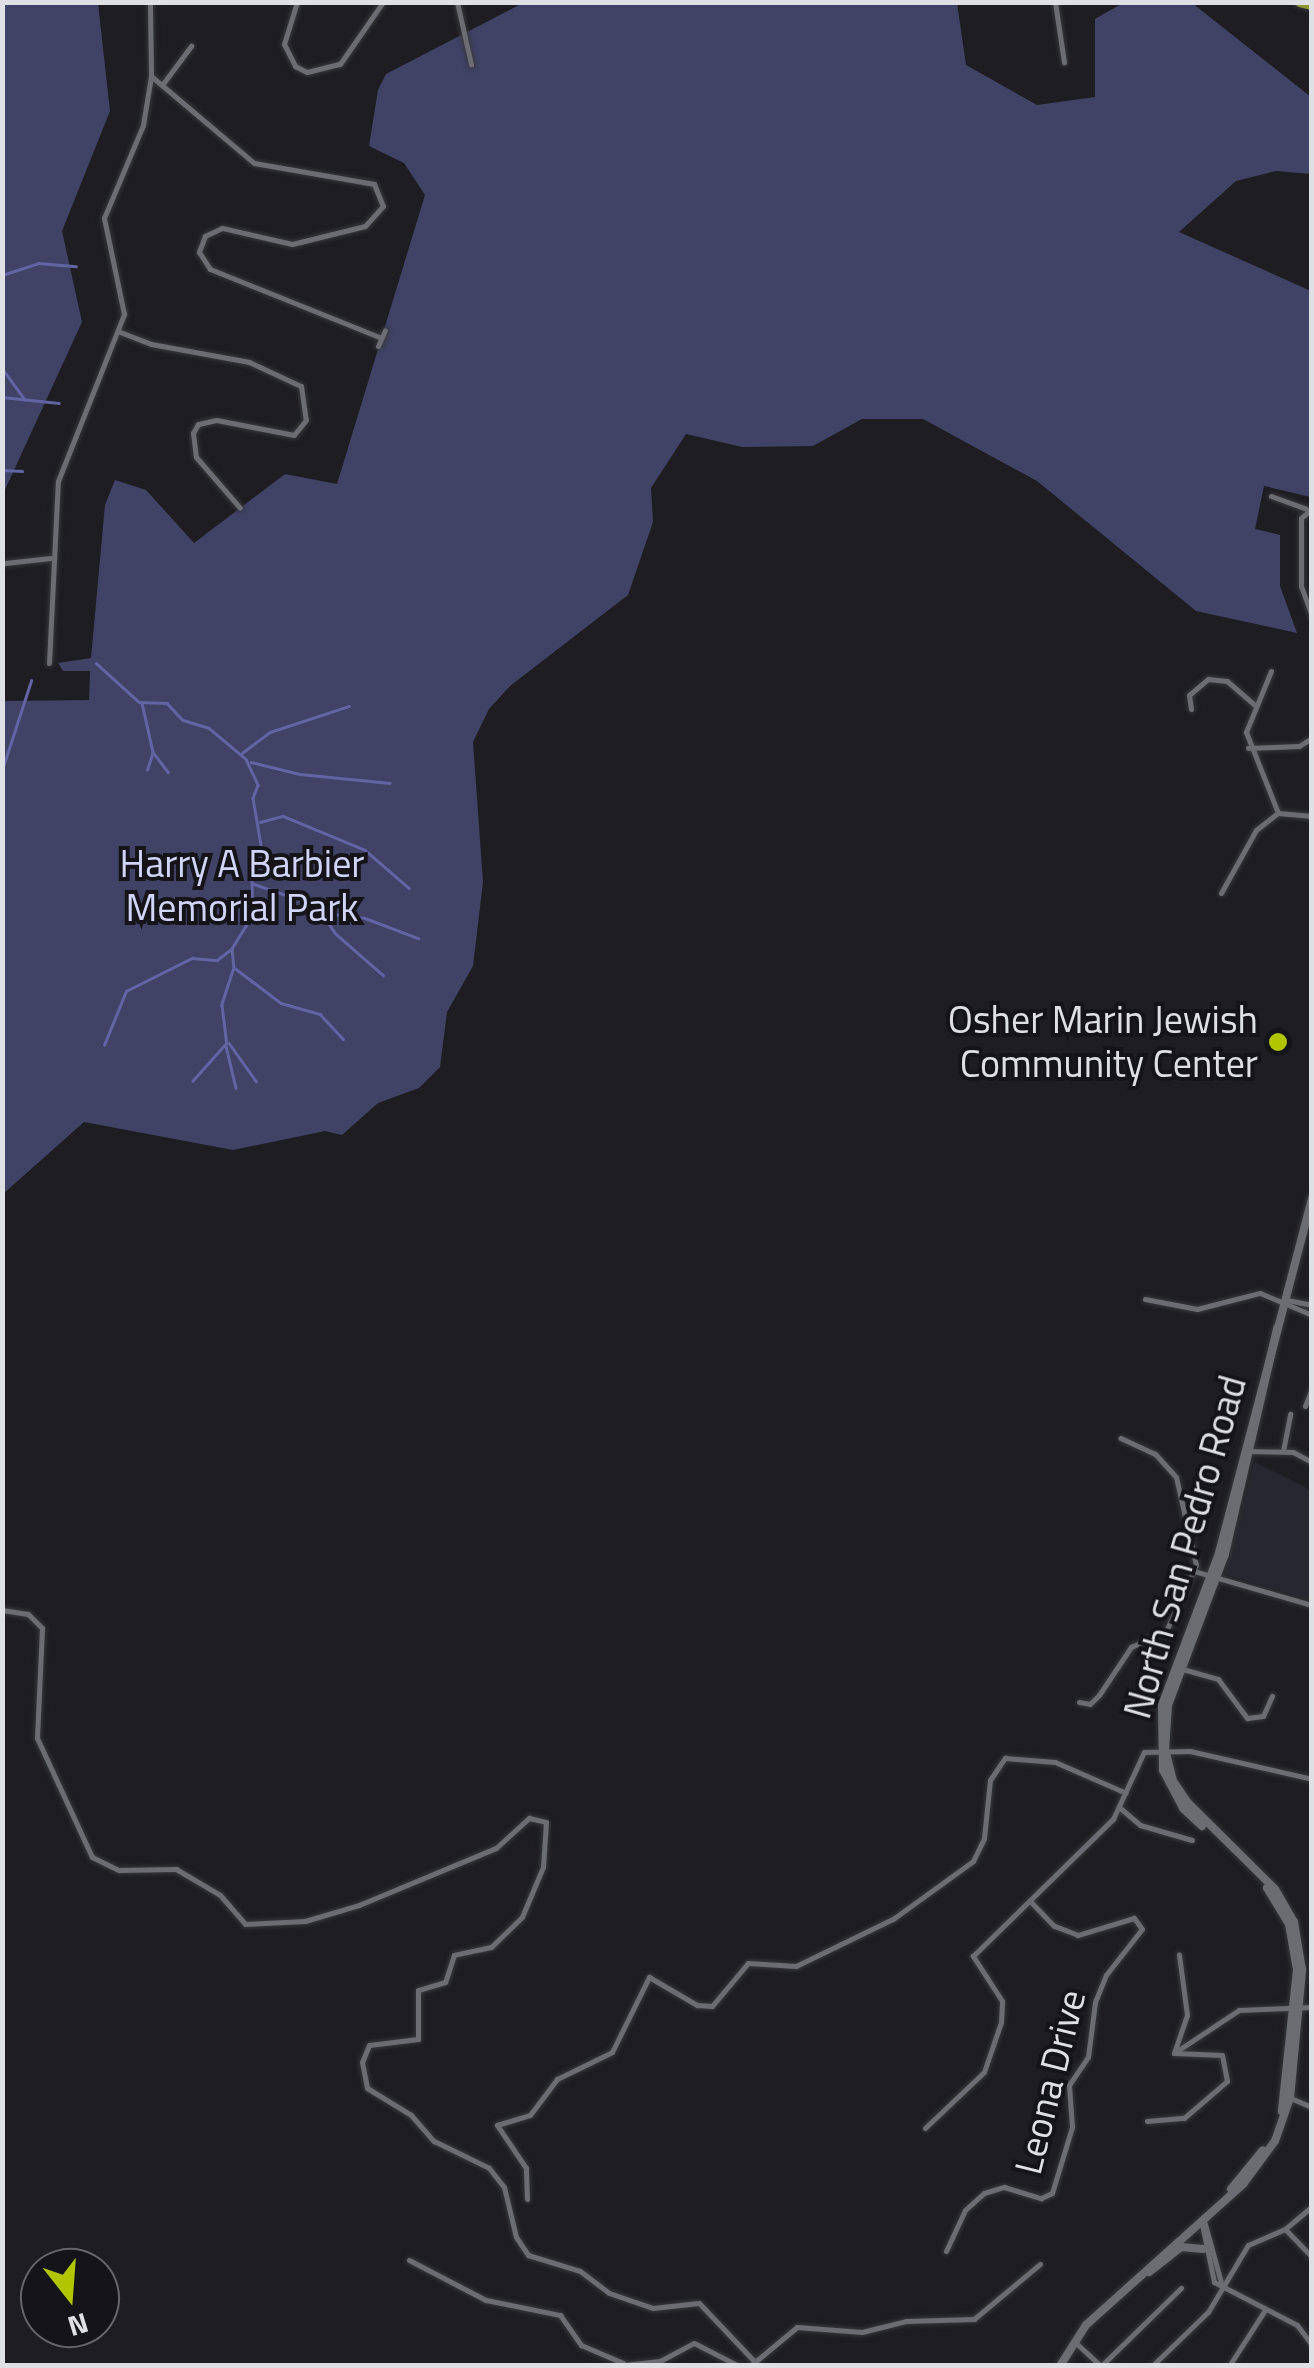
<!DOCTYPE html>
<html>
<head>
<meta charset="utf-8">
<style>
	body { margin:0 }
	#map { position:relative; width:1314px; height:2368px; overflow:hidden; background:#1e1e22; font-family:"Titillium Web",sans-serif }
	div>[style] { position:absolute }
	.built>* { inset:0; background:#262730 }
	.green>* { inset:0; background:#404266 }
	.stream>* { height:2.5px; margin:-1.25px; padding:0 1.25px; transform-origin:1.25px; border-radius:1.25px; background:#6264a3 }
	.roads { filter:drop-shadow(0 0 2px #37383b) drop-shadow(0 0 2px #37383b) }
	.street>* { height:5px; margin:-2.5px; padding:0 2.5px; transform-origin:2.5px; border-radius:2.5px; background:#6c6d72 }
	.secondary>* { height:8px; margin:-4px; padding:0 4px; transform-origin:4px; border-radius:4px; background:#6c6d72 }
	.highway>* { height:10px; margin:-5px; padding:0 5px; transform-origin:5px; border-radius:5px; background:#8a982e }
	.dots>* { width:28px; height:28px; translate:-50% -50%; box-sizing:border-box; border:5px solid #151519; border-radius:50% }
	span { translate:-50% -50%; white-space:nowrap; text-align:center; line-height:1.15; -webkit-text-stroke:8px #151519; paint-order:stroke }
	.park-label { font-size:38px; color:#d2d5fa }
	.poi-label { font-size:38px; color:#dfe0e3 }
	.right { translate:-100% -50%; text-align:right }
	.street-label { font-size:38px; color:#dfe0e3 }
	.frame { position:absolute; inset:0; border:5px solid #dfe0e3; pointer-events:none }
	.north { position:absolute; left:20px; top:2248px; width:100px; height:100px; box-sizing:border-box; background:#151519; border:2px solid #66666a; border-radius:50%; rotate:163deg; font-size:28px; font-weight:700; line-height:40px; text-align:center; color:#dfe0e3 }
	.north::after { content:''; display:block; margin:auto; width:35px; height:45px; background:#b1c500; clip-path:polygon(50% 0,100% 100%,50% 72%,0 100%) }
</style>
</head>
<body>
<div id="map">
	<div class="built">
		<i style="clip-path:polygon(1254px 1462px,1311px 1490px,1311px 1600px,1225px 1574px)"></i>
	</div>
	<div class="green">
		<i style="clip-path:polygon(3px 2px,98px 3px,110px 111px,62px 231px,82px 322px,3px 494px)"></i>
		<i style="clip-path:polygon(523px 3px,957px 3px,966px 65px,1037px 105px,1095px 97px,1095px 19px,1123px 3px,1192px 3px,1311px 97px,1311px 174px,1276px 171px,1236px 181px,1179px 232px,1311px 291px,1311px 497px,1264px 486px,1255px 529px,1280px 535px,1280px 586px,1297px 633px,1196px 611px,1037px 481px,923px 419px,862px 419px,813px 446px,742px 447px,686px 434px,651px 488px,653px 522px,628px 595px,510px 686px,489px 709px,473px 742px,483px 882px,473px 966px,447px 1012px,440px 1067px,419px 1088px,378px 1103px,342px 1135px,325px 1131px,233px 1150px,84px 1122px,3px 1194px,2px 701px,89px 700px,90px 671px,63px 671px,58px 663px,91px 658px,105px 505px,115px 480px,146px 490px,194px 543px,285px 474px,337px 484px,425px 195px,404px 163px,369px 146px,378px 90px,386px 74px)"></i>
	</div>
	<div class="stream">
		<i style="left:2px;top:275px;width:38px;rotate:-18deg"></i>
		<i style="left:38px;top:263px;width:38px;rotate:5deg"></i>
		<i style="left:2px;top:368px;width:39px;rotate:54deg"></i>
		<i style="left:2px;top:397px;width:57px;rotate:6deg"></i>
		<i style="left:2px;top:470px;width:20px;rotate:3deg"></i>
		<i style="left:96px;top:663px;width:58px;rotate:42.2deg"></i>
		<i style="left:139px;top:702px;width:28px;rotate:2deg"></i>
		<i style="left:167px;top:703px;width:23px;rotate:47deg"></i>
		<i style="left:183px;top:720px;width:27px;rotate:17deg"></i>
		<i style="left:209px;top:728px;width:48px;rotate:40deg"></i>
		<i style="left:246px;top:759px;width:29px;rotate:65deg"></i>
		<i style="left:258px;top:785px;width:14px;rotate:111deg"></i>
		<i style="left:253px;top:798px;width:60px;rotate:80.4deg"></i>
		<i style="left:263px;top:857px;width:22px;rotate:120deg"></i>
		<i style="left:252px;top:876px;width:39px;rotate:89deg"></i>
		<i style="left:253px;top:915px;width:40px;rotate:122deg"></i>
		<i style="left:232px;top:949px;width:18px;rotate:84deg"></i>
		<i style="left:234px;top:967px;width:40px;rotate:108deg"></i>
		<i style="left:222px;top:1005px;width:38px;rotate:83deg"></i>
		<i style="left:227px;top:1043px;width:51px;rotate:131.8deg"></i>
		<i style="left:142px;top:703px;width:50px;rotate:77.3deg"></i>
		<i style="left:153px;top:752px;width:25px;rotate:53deg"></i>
		<i style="left:242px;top:753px;width:35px;rotate:-37deg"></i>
		<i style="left:270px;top:732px;width:83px;rotate:-18.2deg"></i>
		<i style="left:251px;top:762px;width:50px;rotate:13.8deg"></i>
		<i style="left:300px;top:774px;width:90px;rotate:5.7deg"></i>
		<i style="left:2px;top:770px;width:94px;rotate:-72deg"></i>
		<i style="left:147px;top:770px;width:19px;rotate:-72deg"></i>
		<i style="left:260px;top:822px;width:24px;rotate:-15deg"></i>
		<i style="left:283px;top:816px;width:89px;rotate:22.5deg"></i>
		<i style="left:365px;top:850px;width:58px;rotate:40.8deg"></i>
		<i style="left:254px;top:884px;width:67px;rotate:19.2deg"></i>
		<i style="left:317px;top:906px;width:32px;rotate:56deg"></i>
		<i style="left:335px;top:933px;width:64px;rotate:41.2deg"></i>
		<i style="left:325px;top:913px;width:40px;rotate:7.1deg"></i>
		<i style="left:365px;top:918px;width:57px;rotate:20.7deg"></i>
		<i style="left:236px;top:969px;width:56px;rotate:37.1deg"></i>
		<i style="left:281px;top:1003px;width:41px;rotate:15.8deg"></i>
		<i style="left:320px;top:1014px;width:34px;rotate:47deg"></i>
		<i style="left:229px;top:1043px;width:47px;rotate:54.6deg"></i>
		<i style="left:104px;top:1045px;width:58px;rotate:-67.8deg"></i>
		<i style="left:126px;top:991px;width:74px;rotate:-26.6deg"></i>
		<i style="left:192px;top:958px;width:25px;rotate:5deg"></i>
		<i style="left:217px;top:960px;width:18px;rotate:-38deg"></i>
		<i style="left:226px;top:1046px;width:43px;rotate:76.6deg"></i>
	</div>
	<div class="roads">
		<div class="street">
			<i style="left:297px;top:2px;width:44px;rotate:107.2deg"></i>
			<i style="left:284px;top:44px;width:25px;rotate:63deg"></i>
			<i style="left:295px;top:66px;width:13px;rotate:27deg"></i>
			<i style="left:307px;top:72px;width:34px;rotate:-14deg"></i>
			<i style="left:340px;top:64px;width:75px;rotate:-55.3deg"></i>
			<i style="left:457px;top:2px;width:64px;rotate:77.3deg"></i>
			<i style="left:1055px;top:2px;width:61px;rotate:81.5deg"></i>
			<i style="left:151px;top:76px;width:135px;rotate:40.2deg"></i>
			<i style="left:254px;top:163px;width:122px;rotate:9.9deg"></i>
			<i style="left:374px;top:184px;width:24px;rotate:68deg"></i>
			<i style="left:383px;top:206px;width:27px;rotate:132deg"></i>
			<i style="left:365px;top:226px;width:75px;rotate:166.1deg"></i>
			<i style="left:292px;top:244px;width:72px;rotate:-167.1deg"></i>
			<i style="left:222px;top:228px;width:19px;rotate:155deg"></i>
			<i style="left:205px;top:236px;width:17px;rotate:111deg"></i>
			<i style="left:199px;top:252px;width:20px;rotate:57deg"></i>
			<i style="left:210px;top:269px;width:185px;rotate:21.9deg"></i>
			<i style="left:162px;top:85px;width:49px;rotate:-53.4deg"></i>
			<i style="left:120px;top:332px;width:33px;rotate:21deg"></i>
			<i style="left:151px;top:344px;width:100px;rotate:10.4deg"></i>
			<i style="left:249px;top:362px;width:57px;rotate:24.8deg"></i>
			<i style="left:301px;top:386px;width:34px;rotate:82deg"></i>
			<i style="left:306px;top:420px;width:19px;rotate:129deg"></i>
			<i style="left:294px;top:435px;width:79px;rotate:-169.1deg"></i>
			<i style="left:216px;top:420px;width:18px;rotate:167deg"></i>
			<i style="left:198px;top:424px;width:10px;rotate:119deg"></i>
			<i style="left:193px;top:433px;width:24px;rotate:83deg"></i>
			<i style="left:196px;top:457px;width:67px;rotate:49.2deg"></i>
			<i style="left:378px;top:346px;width:17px;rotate:-66deg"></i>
			<i style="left:1271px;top:496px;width:37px;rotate:20deg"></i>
			<i style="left:1312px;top:509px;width:14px;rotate:141deg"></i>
			<i style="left:1301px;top:518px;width:68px;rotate:90deg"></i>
			<i style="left:1301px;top:586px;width:33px;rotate:70deg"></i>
			<i style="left:5px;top:563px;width:46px;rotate:-6.2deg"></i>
			<i style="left:49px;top:663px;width:182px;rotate:-87.2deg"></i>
			<i style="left:58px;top:481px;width:180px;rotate:-68.4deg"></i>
			<i style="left:124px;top:314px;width:98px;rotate:-101.8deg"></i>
			<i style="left:104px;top:218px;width:101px;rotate:-67.2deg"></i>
			<i style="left:143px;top:125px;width:50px;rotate:-80.7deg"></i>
			<i style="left:151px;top:76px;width:74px;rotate:-90.8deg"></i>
			<i style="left:1271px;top:671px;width:66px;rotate:112.3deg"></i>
			<i style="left:1246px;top:732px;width:87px;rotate:68.4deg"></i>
			<i style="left:1191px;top:709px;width:14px;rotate:-98deg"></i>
			<i style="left:1189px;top:695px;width:25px;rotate:-40deg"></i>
			<i style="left:1208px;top:679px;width:19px;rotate:6deg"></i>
			<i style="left:1227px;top:681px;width:38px;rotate:41deg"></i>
			<i style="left:1248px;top:748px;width:51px;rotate:-2.2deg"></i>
			<i style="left:1299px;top:746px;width:15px;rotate:-32deg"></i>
			<i style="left:1221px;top:893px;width:72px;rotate:-60.9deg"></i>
			<i style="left:1256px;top:830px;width:28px;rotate:-38deg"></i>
			<i style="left:1278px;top:813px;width:34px;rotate:5deg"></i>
			<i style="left:1145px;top:1299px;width:53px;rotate:10.9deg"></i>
			<i style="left:1197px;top:1309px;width:65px;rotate:-14.3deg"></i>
			<i style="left:1260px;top:1293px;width:56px;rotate:22.9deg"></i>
			<i style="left:1287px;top:1300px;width:25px;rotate:11deg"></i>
			<i style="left:1305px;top:1406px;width:18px;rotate:-68deg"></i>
			<i style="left:1247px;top:1451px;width:46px;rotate:1.2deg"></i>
			<i style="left:1293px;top:1452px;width:21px;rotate:28deg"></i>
			<i style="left:1283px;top:1451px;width:38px;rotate:-79deg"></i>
			<i style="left:1194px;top:1571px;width:123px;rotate:16.1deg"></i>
			<i style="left:2px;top:1610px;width:26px;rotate:9deg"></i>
			<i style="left:28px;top:1614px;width:20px;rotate:45deg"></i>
			<i style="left:42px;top:1628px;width:110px;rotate:92.6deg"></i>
			<i style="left:37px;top:1738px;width:131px;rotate:65.2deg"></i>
			<i style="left:92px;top:1857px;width:30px;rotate:26deg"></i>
			<i style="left:119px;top:1870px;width:57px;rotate:-1deg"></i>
			<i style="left:176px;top:1869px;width:51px;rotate:30.6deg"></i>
			<i style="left:220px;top:1895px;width:38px;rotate:49deg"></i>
			<i style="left:245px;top:1924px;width:60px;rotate:-2.9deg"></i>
			<i style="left:305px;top:1921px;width:56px;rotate:-16.5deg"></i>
			<i style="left:359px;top:1905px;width:148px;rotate:-22.6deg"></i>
			<i style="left:496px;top:1848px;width:45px;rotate:-42.3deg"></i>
			<i style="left:529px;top:1818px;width:17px;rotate:13deg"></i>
			<i style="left:546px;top:1822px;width:45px;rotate:93.8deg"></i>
			<i style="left:543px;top:1867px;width:54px;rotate:112.8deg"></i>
			<i style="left:522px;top:1917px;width:43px;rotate:135.9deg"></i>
			<i style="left:491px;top:1947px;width:38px;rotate:168deg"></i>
			<i style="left:454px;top:1955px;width:28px;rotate:108deg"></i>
			<i style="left:445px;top:1982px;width:28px;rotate:163deg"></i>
			<i style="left:418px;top:1990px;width:49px;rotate:90deg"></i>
			<i style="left:418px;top:2039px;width:49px;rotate:173deg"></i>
			<i style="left:369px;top:2045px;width:18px;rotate:112deg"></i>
			<i style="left:362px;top:2062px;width:26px;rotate:79deg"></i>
			<i style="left:367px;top:2088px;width:52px;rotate:31.5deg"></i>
			<i style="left:411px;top:2115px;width:35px;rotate:49deg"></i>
			<i style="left:434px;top:2141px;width:61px;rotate:26.1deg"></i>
			<i style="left:489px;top:2168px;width:24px;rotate:52deg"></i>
			<i style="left:504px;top:2187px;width:51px;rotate:76.5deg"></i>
			<i style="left:516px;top:2237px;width:22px;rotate:56deg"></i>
			<i style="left:528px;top:2255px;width:54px;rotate:17.1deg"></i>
			<i style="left:580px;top:2271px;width:36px;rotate:37deg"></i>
			<i style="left:609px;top:2293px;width:46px;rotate:18.8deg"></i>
			<i style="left:653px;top:2308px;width:46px;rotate:-6.2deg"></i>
			<i style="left:699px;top:2303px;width:81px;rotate:46.5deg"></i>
			<i style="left:1179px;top:1668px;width:41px;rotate:15.8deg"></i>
			<i style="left:1218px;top:1679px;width:49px;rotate:53.4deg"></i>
			<i style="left:1247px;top:1718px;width:16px;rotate:-7deg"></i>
			<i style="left:1263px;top:1716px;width:22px;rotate:-66deg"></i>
			<i style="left:1079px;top:1702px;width:11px;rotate:10deg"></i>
			<i style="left:1090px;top:1704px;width:13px;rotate:-45deg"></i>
			<i style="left:1099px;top:1695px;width:58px;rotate:-56.3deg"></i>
			<i style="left:1131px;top:1647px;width:38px;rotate:-25deg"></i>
			<i style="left:1166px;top:1631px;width:72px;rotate:-65.6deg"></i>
			<i style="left:1196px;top:1565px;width:90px;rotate:-102.8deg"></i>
			<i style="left:1176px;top:1477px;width:31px;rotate:-132deg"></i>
			<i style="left:1155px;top:1454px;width:38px;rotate:-155deg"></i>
			<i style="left:1120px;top:1808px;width:26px;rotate:40deg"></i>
			<i style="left:1140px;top:1825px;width:54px;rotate:16.1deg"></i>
			<i style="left:1174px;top:2053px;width:78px;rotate:-33.5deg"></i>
			<i style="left:1239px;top:2010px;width:73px;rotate:-2.4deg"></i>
			<i style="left:1174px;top:2053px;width:40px;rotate:-71.1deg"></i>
			<i style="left:1187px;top:2015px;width:61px;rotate:-97.6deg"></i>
			<i style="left:1288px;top:2097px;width:26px;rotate:23deg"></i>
			<i style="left:1147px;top:2121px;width:37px;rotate:-5deg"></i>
			<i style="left:1184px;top:2118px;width:57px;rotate:-40.7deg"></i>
			<i style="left:1227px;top:2081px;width:26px;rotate:-101deg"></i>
			<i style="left:1222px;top:2055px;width:48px;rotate:-177.6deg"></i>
			<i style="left:925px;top:2128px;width:81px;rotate:-43.5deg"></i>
			<i style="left:984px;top:2072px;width:53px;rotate:-71.2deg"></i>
			<i style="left:1001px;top:2022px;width:21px;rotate:-87deg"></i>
			<i style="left:1002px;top:2001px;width:54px;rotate:-122.8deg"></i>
			<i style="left:973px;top:1956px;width:196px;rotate:-44.4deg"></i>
			<i style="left:1113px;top:1819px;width:74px;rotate:-65.2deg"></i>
			<i style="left:1144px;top:1752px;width:46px;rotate:-1.2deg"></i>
			<i style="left:1190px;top:1751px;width:125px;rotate:12.9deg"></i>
			<i style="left:527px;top:2199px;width:31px;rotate:-92deg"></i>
			<i style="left:526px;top:2168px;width:52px;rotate:-124deg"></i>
			<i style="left:497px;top:2125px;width:34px;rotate:-17deg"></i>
			<i style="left:530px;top:2115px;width:45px;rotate:-53.1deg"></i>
			<i style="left:557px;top:2079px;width:61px;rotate:-26.1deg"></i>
			<i style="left:612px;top:2052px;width:84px;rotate:-63.7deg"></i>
			<i style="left:649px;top:1977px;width:56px;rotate:30.3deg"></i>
			<i style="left:697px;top:2005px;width:15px;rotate:4deg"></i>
			<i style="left:712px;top:2006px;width:56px;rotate:-50.1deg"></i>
			<i style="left:748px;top:1963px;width:48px;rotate:3.6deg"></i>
			<i style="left:796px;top:1966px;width:108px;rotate:-25.9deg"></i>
			<i style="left:893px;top:1919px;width:99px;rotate:-35.9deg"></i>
			<i style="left:973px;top:1861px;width:25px;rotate:-64deg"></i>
			<i style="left:984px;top:1838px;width:58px;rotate:-84.1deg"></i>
			<i style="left:990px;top:1780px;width:27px;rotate:-56deg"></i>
			<i style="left:1005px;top:1758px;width:50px;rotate:4.6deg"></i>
			<i style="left:1055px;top:1762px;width:77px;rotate:23.6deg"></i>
			<i style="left:1203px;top:2217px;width:72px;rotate:74.6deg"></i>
			<i style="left:1202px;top:2224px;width:59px;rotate:78.3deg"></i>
			<i style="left:1214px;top:2282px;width:93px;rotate:27.4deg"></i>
			<i style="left:1297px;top:2325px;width:25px;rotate:53deg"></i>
			<i style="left:1285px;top:2229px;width:39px;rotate:46deg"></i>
			<i style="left:946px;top:2251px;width:45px;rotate:-65.1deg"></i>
			<i style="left:965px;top:2210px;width:25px;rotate:-42deg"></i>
			<i style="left:984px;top:2193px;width:21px;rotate:-17deg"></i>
			<i style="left:1004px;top:2187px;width:39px;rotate:17deg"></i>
			<i style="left:1041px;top:2198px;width:12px;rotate:-24deg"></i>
			<i style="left:1052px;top:2193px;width:69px;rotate:-73.1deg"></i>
			<i style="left:1072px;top:2127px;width:42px;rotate:-94.1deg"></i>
			<i style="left:1069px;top:2085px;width:34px;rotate:-56deg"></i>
			<i style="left:1088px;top:2057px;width:55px;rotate:-82.7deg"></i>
			<i style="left:1095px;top:2002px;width:29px;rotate:-68deg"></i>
			<i style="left:1106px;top:1975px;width:58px;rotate:-52deg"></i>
			<i style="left:1142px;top:1929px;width:14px;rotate:-126deg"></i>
			<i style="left:1134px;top:1918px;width:59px;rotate:163.1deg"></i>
			<i style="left:1078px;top:1935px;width:26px;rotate:-159deg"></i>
			<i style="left:1054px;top:1926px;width:35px;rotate:-134deg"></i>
			<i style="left:409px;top:2260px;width:87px;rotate:27.5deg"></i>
			<i style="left:486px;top:2300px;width:76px;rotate:11.5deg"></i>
			<i style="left:560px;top:2315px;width:37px;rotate:55deg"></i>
			<i style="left:581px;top:2345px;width:46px;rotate:23.2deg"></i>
			<i style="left:1076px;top:2343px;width:34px;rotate:43deg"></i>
			<i style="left:1101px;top:2366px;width:112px;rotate:-44.3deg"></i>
			<i style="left:616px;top:2366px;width:44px;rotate:-6.5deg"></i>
			<i style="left:660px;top:2361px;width:38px;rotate:-28deg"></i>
			<i style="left:694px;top:2343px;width:51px;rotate:27.1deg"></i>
			<i style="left:750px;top:2366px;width:61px;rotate:-39.7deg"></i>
			<i style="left:797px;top:2327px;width:65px;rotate:4.4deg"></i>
			<i style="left:862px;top:2332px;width:45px;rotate:-14deg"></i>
			<i style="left:906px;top:2321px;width:68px;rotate:-1.7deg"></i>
			<i style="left:974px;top:2319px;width:86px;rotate:-39.8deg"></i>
			<i style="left:1152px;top:2366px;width:78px;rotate:-44deg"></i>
			<i style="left:1208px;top:2312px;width:78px;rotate:-59.2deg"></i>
			<i style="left:1248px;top:2245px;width:40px;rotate:-23.4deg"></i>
			<i style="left:1285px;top:2229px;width:35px;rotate:-40deg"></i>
			<i style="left:1229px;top:2366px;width:67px;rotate:-57.3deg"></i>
		</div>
		<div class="secondary">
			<i style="left:1202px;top:1826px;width:26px;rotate:-137deg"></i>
			<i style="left:1183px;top:1808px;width:43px;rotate:-117.8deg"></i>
			<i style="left:1163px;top:1770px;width:65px;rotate:-90.9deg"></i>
			<i style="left:1162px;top:1705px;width:162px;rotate:-69.4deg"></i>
			<i style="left:1219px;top:1553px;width:367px;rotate:-75.3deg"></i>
			<i style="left:1267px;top:1888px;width:42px;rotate:58.6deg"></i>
			<i style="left:1289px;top:1924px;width:47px;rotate:80.1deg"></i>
			<i style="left:1297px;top:1970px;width:142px;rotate:96.1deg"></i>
			<i style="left:1231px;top:2189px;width:50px;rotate:-50.6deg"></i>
			<i style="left:1149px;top:2272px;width:41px;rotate:-38deg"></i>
			<i style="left:1181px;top:2247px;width:22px;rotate:5deg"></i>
			<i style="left:1060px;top:2366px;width:49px;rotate:-57.6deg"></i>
			<i style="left:1086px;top:2325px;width:212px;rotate:-41.9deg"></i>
			<i style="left:1244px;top:2183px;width:52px;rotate:-53.6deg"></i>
			<i style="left:1275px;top:2141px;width:46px;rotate:-70.8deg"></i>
			<i style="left:1290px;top:2098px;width:129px;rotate:-84.6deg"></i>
			<i style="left:1302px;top:1970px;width:49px;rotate:-99.5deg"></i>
			<i style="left:1294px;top:1922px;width:38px;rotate:-120deg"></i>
			<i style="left:1275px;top:1889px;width:122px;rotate:-135.3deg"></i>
			<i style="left:1188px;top:1803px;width:27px;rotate:-124deg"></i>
			<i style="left:1173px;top:1781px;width:32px;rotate:-104deg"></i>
			<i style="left:1165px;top:1750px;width:45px;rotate:-86.2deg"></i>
			<i style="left:1168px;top:1705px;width:161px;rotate:-69.3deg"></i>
			<i style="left:1225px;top:1554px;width:232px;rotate:-77deg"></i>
		</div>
		<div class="highway">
			<i style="left:1300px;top:2px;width:12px;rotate:14deg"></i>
		</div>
	</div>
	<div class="dots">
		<i style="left:1278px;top:1042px;background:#b1c500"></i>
	</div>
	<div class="park-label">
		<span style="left:242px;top:886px">Harry A Barbier<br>Memorial Park</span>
	</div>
	<div class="poi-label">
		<span class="right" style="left:1258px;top:1042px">Osher Marin Jewish<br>Community Center</span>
	</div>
	<div class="street-label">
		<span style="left:1185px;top:1547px;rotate:-74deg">North San Pedro Road</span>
		<span style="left:1050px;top:2082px;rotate:-76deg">Leona Drive</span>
	</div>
	<div class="frame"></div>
	<div class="north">N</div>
</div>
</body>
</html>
